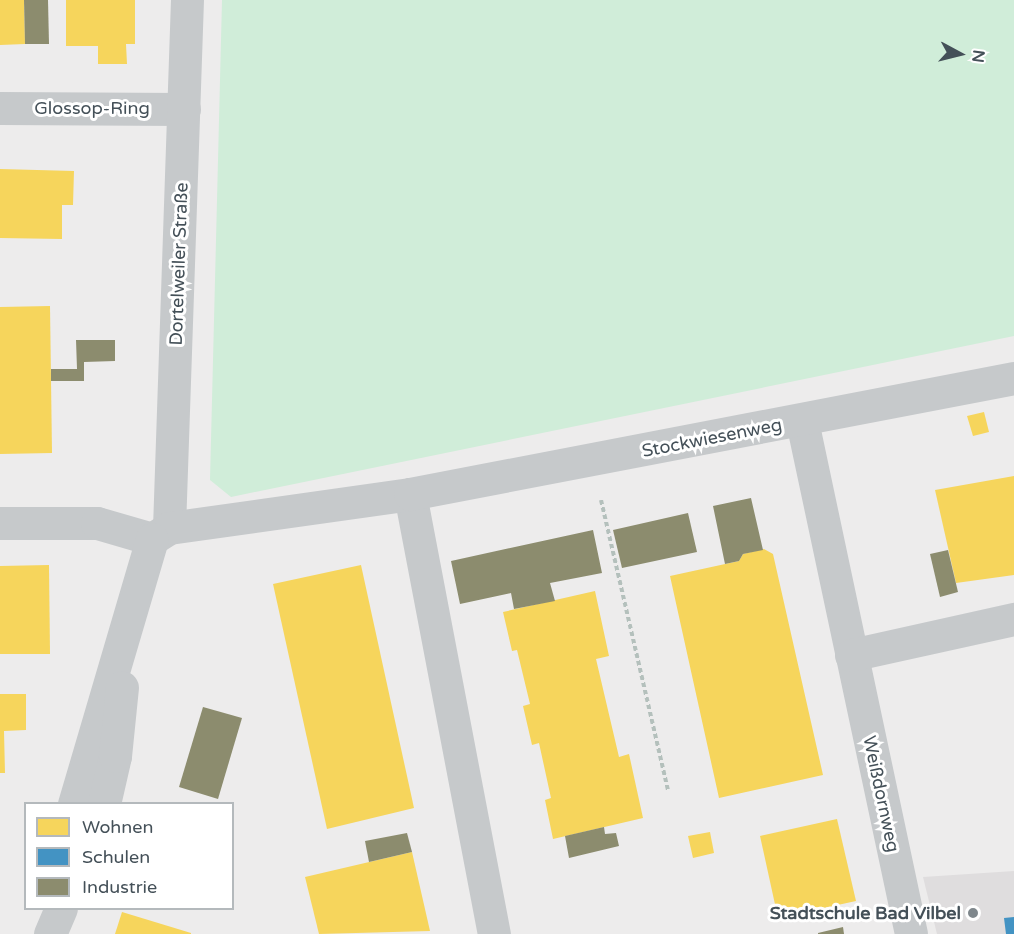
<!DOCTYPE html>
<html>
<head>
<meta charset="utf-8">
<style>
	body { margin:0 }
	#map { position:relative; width:1014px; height:934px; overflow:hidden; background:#edecec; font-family:"Varela Round",sans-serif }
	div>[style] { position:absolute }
	.education>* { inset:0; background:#dfddde }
	.green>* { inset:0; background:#d0edd9 }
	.homes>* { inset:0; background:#f6d55c }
	.schools>* { inset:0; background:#4393c3 }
	.industry>* { inset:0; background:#8c8c6e }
	.path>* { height:4px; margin-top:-2px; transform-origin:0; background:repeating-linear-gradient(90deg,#b4c0bc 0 4.5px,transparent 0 7.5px) }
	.minor>* { height:33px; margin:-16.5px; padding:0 16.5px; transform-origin:16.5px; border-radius:16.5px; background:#c6c9cb }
	.dots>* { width:16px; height:16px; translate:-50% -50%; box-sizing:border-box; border:3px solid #fff; border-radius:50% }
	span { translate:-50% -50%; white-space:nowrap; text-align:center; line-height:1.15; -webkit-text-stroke:6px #fff; paint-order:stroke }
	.street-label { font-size:18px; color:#445058 }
	.poi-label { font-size:18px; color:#445058; font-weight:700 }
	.right { translate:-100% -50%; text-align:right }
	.legend { position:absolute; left:24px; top:802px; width:210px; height:108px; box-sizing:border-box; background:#fff; border:2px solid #b4b9bc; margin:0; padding:8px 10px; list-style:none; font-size:18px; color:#445058 }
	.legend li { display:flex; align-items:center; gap:12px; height:30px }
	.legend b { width:30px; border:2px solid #b4b9bc }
	.north { position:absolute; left:930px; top:24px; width:60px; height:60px; -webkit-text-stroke:4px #fff; paint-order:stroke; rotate:97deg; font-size:16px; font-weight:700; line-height:24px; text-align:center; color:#445058 }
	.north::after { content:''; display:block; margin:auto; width:21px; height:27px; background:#445058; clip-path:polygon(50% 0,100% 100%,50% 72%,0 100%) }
</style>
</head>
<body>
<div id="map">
	<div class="education">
		<i style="clip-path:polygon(1014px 871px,1014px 934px,937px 934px,923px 877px)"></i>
	</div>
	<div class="green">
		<i style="clip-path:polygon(222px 0,1014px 0,1014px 336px,231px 497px,210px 480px)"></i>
	</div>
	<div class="homes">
		<i style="clip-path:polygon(0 0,24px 0,25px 44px,0 45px)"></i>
		<i style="clip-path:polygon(66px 0,135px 0,135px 44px,126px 44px,127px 64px,98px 64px,98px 46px,66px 46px)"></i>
		<i style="clip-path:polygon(0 169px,74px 171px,73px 205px,62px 205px,62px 239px,0 238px)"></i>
		<i style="clip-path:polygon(50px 306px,52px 453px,0 454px,0 307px)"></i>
		<i style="clip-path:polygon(984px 412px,989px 432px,973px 436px,967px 416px)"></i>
		<i style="clip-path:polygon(1014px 476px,1014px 575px,956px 583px,935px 490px)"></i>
		<i style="clip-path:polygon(764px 549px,773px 554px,823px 775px,719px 798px,670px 576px,739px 561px,743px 554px)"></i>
		<i style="clip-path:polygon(49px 565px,50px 654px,0 654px,0 566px)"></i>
		<i style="clip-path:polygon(361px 565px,414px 808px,327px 829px,273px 584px)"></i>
		<i style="clip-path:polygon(595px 591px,609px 656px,596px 659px,619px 757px,629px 754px,643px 818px,553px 839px,545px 800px,551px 798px,539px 743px,532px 745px,523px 706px,530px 704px,517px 650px,512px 651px,503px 612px)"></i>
		<i style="clip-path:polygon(0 694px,26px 694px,26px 730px,4px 731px,5px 773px,0 773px)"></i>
		<i style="clip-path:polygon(837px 819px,856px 901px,778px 918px,760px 836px)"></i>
		<i style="clip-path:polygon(710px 832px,714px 853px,693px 858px,688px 836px)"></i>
		<i style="clip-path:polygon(412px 852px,430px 931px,319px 934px,305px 877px)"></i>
		<i style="clip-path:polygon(122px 912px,191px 933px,191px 934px,115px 934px)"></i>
	</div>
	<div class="schools">
		<i style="clip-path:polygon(1014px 917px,1014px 934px,1006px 934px,1004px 918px)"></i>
	</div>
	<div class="industry">
		<i style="clip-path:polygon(24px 0,48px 0,49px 44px,25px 44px)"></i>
		<i style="clip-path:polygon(76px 340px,115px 340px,115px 361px,84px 362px,84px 381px,51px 381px,51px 369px,77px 369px)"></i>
		<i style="clip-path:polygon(751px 498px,763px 550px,743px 554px,739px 561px,725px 564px,713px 506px)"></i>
		<i style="clip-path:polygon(688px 513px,697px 552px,622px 568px,613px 530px)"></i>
		<i style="clip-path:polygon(593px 530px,602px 573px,550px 583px,555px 601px,514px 609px,511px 593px,460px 604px,451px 561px)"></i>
		<i style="clip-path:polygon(948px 550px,958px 592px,940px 597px,930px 554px)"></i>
		<i style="clip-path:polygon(203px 707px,242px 718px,218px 799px,179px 787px)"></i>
		<i style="clip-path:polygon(604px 827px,605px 834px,616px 833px,619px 846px,569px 858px,565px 836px)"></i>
		<i style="clip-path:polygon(407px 833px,412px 852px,369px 862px,365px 841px)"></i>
		<i style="clip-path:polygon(843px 927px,844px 934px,818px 934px,818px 933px)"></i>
	</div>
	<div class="path">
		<i style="left:601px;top:500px;width:299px;rotate:77deg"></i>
	</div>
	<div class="minor">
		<i style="left:0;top:108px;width:184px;rotate:0.3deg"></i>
		<i style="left:802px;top:421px;width:524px;rotate:78deg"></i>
		<i style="left:410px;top:494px;width:448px;rotate:79.2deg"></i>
		<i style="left:0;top:523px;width:97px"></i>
		<i style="left:97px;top:523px;width:57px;rotate:16.2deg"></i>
		<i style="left:169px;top:528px;width:528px;rotate:-88.05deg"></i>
		<i style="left:152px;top:539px;width:20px;rotate:-33deg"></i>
		<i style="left:169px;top:528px;width:243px;rotate:-8deg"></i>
		<i style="left:410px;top:494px;width:615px;rotate:-10.87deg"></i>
		<i style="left:851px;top:655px;width:167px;rotate:-12.5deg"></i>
		<i style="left:74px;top:804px;width:276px;rotate:-73.6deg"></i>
		<i style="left:104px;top:804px;width:49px;rotate:-77.1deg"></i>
		<i style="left:115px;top:756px;width:69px;rotate:-84.2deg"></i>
		<i style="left:50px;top:934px;width:28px;rotate:-67deg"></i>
	</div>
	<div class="dots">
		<i style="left:973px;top:913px;background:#7f878c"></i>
	</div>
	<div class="street-label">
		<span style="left:92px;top:108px">Glossop-Ring</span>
		<span style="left:179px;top:264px;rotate:-88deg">Dortelweiler Straße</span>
		<span style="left:712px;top:438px;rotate:-11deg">Stockwiesenweg</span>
		<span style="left:881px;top:794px;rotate:78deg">Weißdornweg</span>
	</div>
	<div class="poi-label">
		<span class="right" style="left:961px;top:913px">Stadtschule Bad Vilbel</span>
	</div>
	<ul class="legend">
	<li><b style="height:16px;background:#f6d55c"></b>Wohnen</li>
	<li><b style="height:16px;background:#4393c3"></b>Schulen</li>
	<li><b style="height:16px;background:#8c8c6e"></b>Industrie</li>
	</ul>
	<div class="north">N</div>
</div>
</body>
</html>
